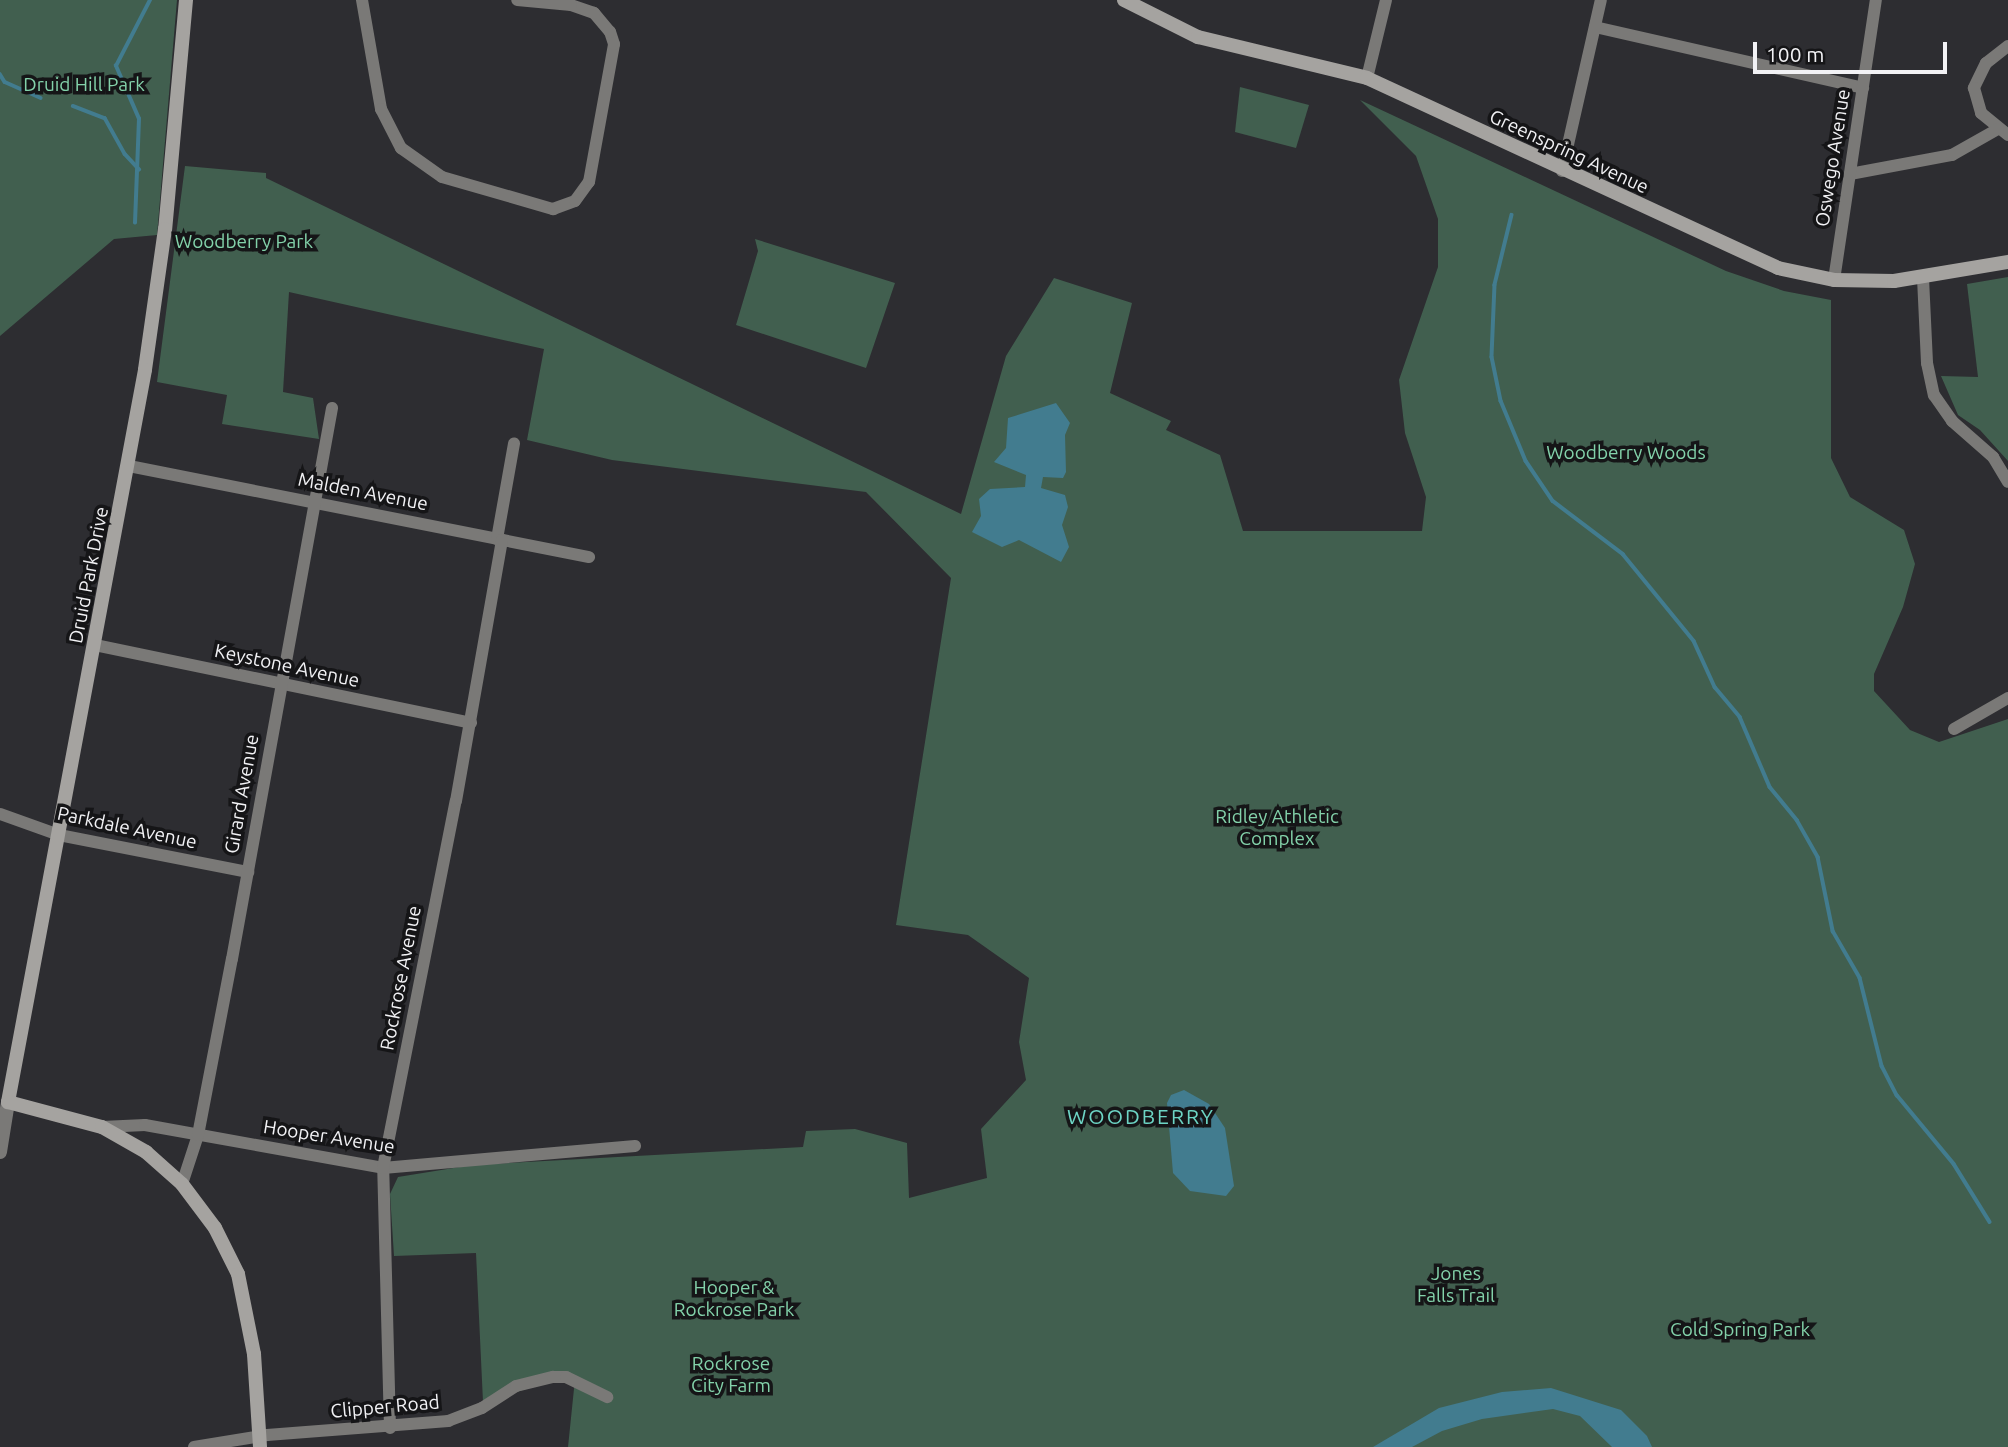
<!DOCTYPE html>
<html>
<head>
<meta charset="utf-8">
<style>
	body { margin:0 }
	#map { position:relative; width:2008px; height:1447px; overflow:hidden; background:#2d2d31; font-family:Ubuntu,sans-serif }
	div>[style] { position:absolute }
	.green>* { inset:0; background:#415f4f }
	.water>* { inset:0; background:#427c8f }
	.stream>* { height:3.5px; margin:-1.75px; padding:0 1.75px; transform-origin:1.75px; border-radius:1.75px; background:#427c8f }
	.minor>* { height:12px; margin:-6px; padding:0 6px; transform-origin:6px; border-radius:6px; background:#7a7977 }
	.tertiary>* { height:14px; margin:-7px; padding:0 7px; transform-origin:7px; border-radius:7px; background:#7a7977 }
	.secondary>* { height:14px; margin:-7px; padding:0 7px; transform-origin:7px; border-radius:7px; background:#a5a3a0 }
	.secondary-bridge>* { height:14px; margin:-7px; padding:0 7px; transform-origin:7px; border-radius:7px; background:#a5a3a0 }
	span { translate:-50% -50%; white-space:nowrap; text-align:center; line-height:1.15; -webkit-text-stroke:7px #151517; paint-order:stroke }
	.park-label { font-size:19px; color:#83d2aa }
	.street-label { font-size:19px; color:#f2f2f5 }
	.neighbourhood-label { font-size:21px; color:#6dd5c5; letter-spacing:2px }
	.scale { position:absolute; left:1753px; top:42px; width:194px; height:32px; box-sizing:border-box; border:4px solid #f2f2f5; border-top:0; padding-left:9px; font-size:21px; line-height:24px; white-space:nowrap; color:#f2f2f5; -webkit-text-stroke:5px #151517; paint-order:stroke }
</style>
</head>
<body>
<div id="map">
	<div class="green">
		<i style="clip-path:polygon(0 0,177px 0,157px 235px,114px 239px,0 336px)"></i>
		<i style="clip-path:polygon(1240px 87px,1309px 105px,1296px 148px,1235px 132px)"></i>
		<i style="clip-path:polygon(1360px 100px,1726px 271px,1784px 291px,1831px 300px,1831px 458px,1850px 497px,1904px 530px,1915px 564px,1903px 607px,1874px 674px,1874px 691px,1910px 730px,1939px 742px,2008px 719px,2008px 1447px,568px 1447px,575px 1379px,569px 1376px,483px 1402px,476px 1253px,394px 1256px,390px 1194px,398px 1177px,472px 1165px,803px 1147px,806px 1131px,855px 1129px,907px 1143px,909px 1198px,987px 1178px,981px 1129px,1026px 1080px,1019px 1042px,1029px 978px,968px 935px,896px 925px,951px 578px,866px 492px,612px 460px,527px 440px,544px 349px,289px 292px,283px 392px,313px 398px,319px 439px,222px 424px,227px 395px,157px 382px,185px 166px,266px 173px,266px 178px,961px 514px,1006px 356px,1054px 278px,1132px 303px,1110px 393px,1171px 421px,1166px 430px,1220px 455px,1243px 531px,1422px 531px,1426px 497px,1405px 433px,1399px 380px,1438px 267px,1438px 219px,1416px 156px)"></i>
		<i style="clip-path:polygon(755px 239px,895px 283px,866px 368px,736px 325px,758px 251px)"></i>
		<i style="clip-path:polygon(2008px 277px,2008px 461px,1980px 430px,1958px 415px,1941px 376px,1978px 377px,1967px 284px)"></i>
	</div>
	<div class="water">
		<i style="clip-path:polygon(1056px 403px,1070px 423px,1065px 435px,1066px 472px,1063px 478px,1043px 477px,1041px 488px,1065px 495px,1068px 507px,1062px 525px,1069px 547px,1061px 562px,1019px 540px,1002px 547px,972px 532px,981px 516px,979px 499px,990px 489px,1025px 487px,1026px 475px,994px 462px,1006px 448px,1008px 418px)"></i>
		<i style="clip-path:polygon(1184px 1090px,1209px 1104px,1225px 1128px,1234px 1186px,1226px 1196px,1190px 1191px,1173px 1173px,1167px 1103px,1171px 1095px)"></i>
		<i style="clip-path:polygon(1551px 1388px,1621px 1410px,1647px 1436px,1652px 1447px,1612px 1447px,1580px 1416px,1553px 1409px,1482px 1419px,1442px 1431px,1412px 1447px,1373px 1447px,1439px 1408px,1502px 1392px)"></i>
	</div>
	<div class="stream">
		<i style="left:0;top:74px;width:9px;rotate:58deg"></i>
		<i style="left:5px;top:82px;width:39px;rotate:24deg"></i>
		<i style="left:73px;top:106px;width:34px;rotate:21deg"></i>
		<i style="left:105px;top:118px;width:41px;rotate:60.9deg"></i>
		<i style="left:125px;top:154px;width:21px;rotate:47deg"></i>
		<i style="left:1512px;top:215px;width:72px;rotate:103.7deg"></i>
		<i style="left:1495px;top:285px;width:72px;rotate:92.4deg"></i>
		<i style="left:1492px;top:357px;width:45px;rotate:78.4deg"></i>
		<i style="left:1501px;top:401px;width:65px;rotate:67.4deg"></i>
		<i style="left:1526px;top:461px;width:48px;rotate:56deg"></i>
		<i style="left:1553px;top:501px;width:88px;rotate:37.1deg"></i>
		<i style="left:1623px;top:554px;width:112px;rotate:50.8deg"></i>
		<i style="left:1694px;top:641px;width:51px;rotate:65.5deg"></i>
		<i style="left:1715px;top:687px;width:39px;rotate:50deg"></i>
		<i style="left:1740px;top:717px;width:76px;rotate:66.8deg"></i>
		<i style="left:1770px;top:787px;width:43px;rotate:50.7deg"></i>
		<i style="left:1797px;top:820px;width:43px;rotate:60.4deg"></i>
		<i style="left:1818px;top:857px;width:76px;rotate:78.5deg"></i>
		<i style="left:1833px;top:931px;width:54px;rotate:60.1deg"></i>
		<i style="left:1860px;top:978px;width:91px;rotate:76deg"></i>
		<i style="left:1882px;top:1066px;width:33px;rotate:63deg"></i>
		<i style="left:1897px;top:1095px;width:89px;rotate:50.4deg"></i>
		<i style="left:1954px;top:1164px;width:68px;rotate:58.2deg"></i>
		<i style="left:135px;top:223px;width:104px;rotate:-87.8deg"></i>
		<i style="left:139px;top:119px;width:58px;rotate:-113.5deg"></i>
		<i style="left:116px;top:66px;width:74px;rotate:-62.7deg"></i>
	</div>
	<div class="minor">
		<i style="left:362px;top:0;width:111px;rotate:80.1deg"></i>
		<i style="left:381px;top:109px;width:44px;rotate:62.9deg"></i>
		<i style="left:401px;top:148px;width:50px;rotate:35.3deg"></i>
		<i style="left:442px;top:177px;width:116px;rotate:16.1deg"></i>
		<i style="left:553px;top:209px;width:23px;rotate:-20deg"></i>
		<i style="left:575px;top:201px;width:24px;rotate:-54deg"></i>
		<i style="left:589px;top:182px;width:140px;rotate:-79.7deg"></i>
		<i style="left:614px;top:44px;width:13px;rotate:-108deg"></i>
		<i style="left:610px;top:32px;width:25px;rotate:-130deg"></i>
		<i style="left:594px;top:13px;width:24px;rotate:-161deg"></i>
		<i style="left:571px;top:5px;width:54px;rotate:-174.7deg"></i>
		<i style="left:1595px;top:27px;width:275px;rotate:12.8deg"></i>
		<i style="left:2008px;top:46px;width:28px;rotate:142deg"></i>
		<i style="left:1986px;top:63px;width:28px;rotate:116deg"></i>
		<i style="left:1974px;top:88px;width:26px;rotate:74deg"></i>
		<i style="left:1981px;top:113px;width:35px;rotate:39deg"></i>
		<i style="left:1367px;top:78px;width:80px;rotate:-76.3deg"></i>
		<i style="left:1562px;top:171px;width:175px;rotate:-77.2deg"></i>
		<i style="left:1850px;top:174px;width:104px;rotate:-10.6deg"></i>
		<i style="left:1952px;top:155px;width:53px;rotate:-29.5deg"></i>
		<i style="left:1923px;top:278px;width:85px;rotate:87.3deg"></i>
		<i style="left:1927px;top:363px;width:33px;rotate:78deg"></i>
		<i style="left:1934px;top:395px;width:32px;rotate:55deg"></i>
		<i style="left:1952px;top:421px;width:55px;rotate:41.3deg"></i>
		<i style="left:1993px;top:457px;width:29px;rotate:59deg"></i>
		<i style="left:1834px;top:280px;width:283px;rotate:-81.5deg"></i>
		<i style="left:129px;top:466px;width:469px;rotate:11.2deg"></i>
		<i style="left:497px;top:539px;width:97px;rotate:-79.9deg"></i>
		<i style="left:95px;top:645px;width:384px;rotate:11.7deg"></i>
		<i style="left:1954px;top:729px;width:62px;rotate:-29.9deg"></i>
		<i style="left:0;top:814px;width:63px;rotate:19.6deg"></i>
		<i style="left:59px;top:835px;width:193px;rotate:11.1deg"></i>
		<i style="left:102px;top:1127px;width:43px;rotate:-2.7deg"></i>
		<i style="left:145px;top:1125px;width:242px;rotate:10.2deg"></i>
		<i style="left:383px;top:1168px;width:253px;rotate:-5deg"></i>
		<i style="left:182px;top:1184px;width:52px;rotate:-71.9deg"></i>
		<i style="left:198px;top:1135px;width:179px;rotate:-79.1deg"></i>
		<i style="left:232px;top:959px;width:560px;rotate:-79.71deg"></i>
		<i style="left:390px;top:1428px;width:260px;rotate:-91.5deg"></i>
		<i style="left:383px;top:1168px;width:374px;rotate:-78.8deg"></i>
		<i style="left:456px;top:801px;width:265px;rotate:-80deg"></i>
		<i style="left:194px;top:1447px;width:74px;rotate:-9.3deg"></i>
		<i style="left:267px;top:1435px;width:182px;rotate:-4.4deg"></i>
		<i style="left:448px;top:1421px;width:36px;rotate:-21deg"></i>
		<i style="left:482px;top:1408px;width:40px;rotate:-32.9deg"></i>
		<i style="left:516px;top:1386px;width:38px;rotate:-14deg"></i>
		<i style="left:553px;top:1377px;width:13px"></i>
		<i style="left:566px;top:1377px;width:46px;rotate:26deg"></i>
	</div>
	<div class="tertiary">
		<i style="left:0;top:1152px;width:51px;rotate:-80.9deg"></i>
	</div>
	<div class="secondary">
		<i style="left:186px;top:0;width:230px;rotate:95.2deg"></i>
		<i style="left:165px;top:229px;width:142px;rotate:98.1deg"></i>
		<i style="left:145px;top:370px;width:745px;rotate:100.6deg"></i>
		<i style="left:8px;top:1102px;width:97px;rotate:14.9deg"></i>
		<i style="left:102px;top:1127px;width:51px;rotate:29.6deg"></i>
		<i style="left:146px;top:1152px;width:48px;rotate:41.6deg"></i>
		<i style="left:182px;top:1184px;width:55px;rotate:53.1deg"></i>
		<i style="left:215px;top:1228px;width:51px;rotate:63.4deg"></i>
		<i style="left:238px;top:1274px;width:82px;rotate:78.7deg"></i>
		<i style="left:1124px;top:0;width:83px;rotate:26.6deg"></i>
		<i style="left:1198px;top:37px;width:174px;rotate:13.6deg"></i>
		<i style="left:1367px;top:78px;width:453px;rotate:24.8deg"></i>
		<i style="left:1778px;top:268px;width:57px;rotate:12.1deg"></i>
		<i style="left:1834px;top:280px;width:60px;rotate:1deg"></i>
		<i style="left:1894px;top:281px;width:116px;rotate:-9.5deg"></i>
	</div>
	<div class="secondary-bridge">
		<i style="left:254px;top:1354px;width:93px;rotate:86.3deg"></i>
	</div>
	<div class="park-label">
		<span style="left:84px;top:85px">Druid Hill Park</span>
		<span style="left:244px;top:242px">Woodberry Park</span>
		<span style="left:1626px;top:453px">Woodberry Woods</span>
		<span style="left:1277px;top:828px">Ridley Athletic<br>Complex</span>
		<span style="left:1456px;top:1285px">Jones<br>Falls Trail</span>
		<span style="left:734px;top:1299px">Hooper &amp;<br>Rockrose Park</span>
		<span style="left:1740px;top:1330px">Cold Spring Park</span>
		<span style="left:731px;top:1375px">Rockrose<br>City Farm</span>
	</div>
	<div class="street-label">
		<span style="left:1569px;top:152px;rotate:25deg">Greenspring Avenue</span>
		<span style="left:1833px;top:158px;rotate:-81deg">Oswego Avenue</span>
		<span style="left:363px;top:492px;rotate:11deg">Malden Avenue</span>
		<span style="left:89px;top:575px;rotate:-79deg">Druid Park Drive</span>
		<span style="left:287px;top:666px;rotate:12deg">Keystone Avenue</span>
		<span style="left:242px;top:794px;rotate:-80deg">Girard Avenue</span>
		<span style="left:127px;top:828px;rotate:12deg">Parkdale Avenue</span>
		<span style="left:401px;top:978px;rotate:-79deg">Rockrose Avenue</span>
		<span style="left:329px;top:1137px;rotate:9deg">Hooper Avenue</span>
		<span style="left:385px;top:1407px;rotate:-5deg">Clipper Road</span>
	</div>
	<div class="neighbourhood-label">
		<span style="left:1141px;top:1116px">WOODBERRY</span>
	</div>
	<div class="scale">100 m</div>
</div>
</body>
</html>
